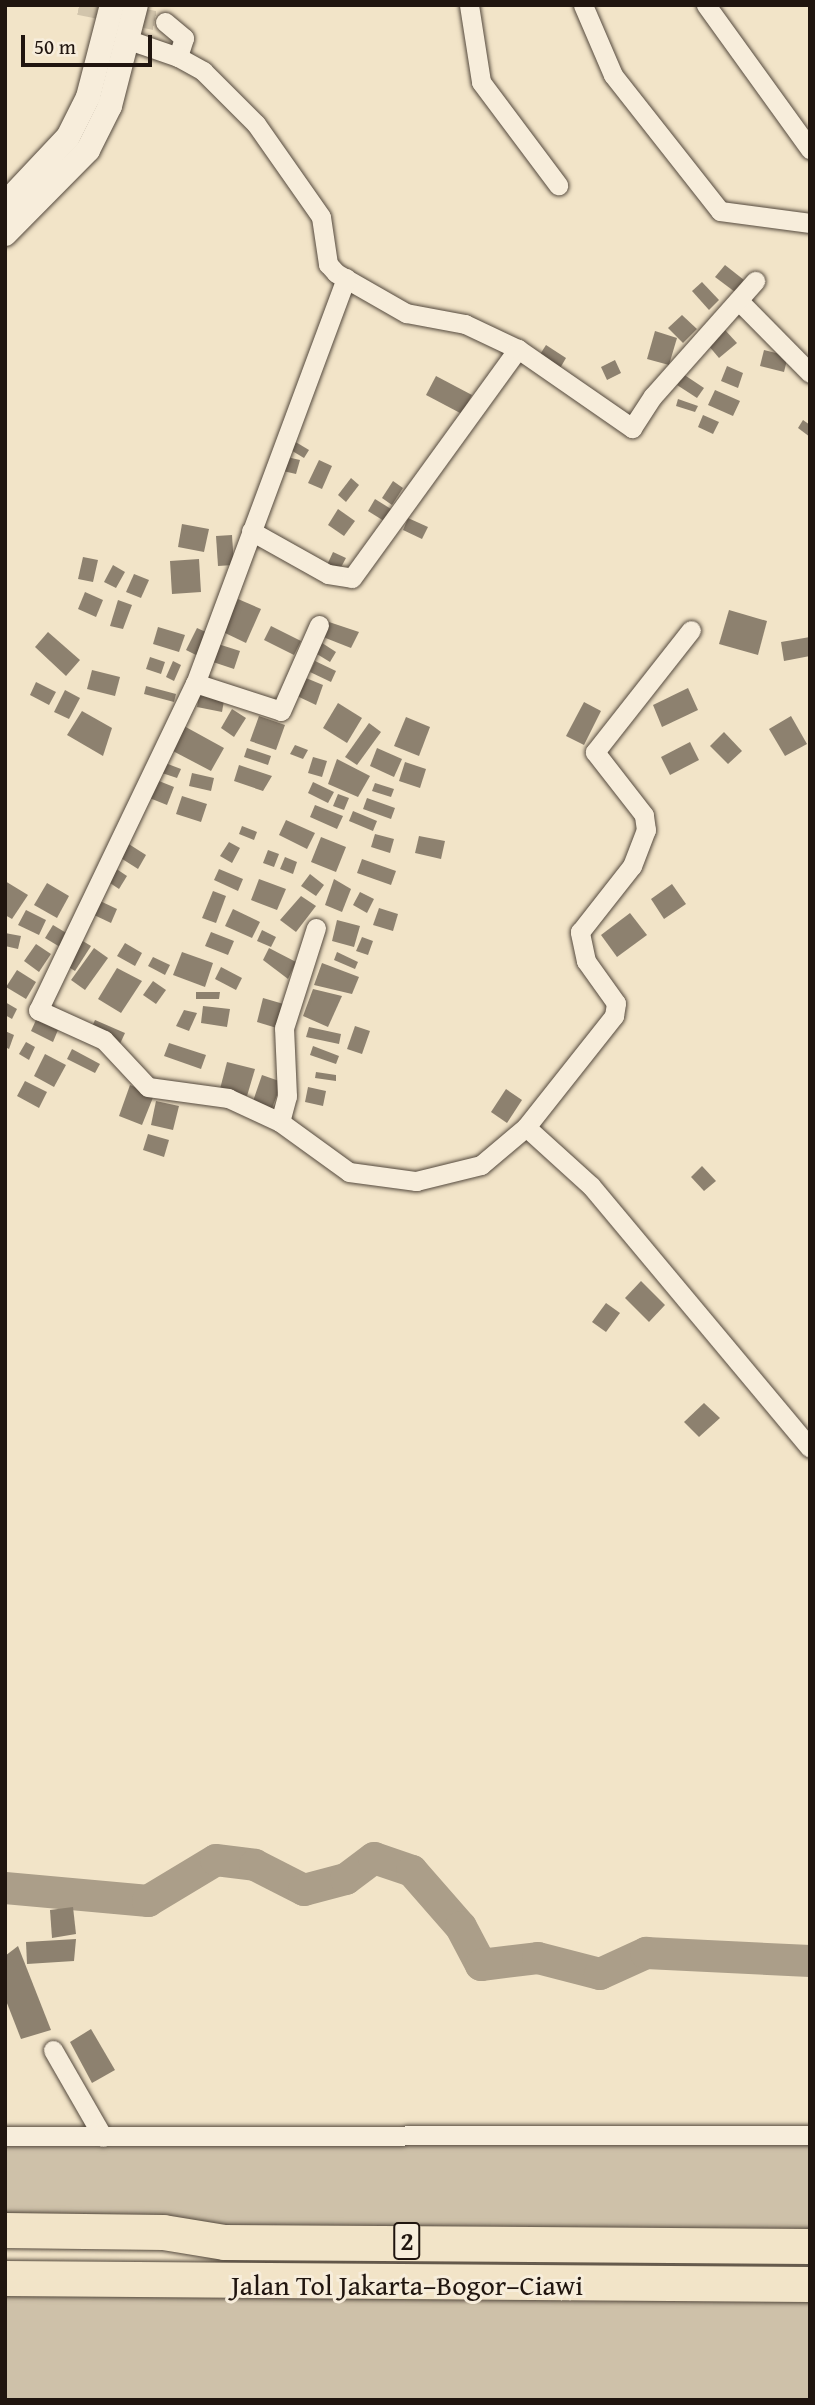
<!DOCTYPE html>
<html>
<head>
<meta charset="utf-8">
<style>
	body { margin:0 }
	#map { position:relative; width:815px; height:2405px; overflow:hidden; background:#f2e4c8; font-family:"Gentium Book Plus",serif }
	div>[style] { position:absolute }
	.green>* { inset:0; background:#cec1a9 }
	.river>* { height:32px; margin:-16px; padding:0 16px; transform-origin:16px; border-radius:16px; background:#ab9e89 }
	.building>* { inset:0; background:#8d816f }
	.minor-tunnel>* { height:19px; margin-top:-9.5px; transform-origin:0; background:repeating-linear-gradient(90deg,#d2c5ac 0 19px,transparent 0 29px) }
	.roads { filter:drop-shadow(0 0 2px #54493d) drop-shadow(0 0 2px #54493d) }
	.minor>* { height:19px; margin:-9.5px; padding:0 9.5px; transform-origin:9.5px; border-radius:9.5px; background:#f7eddb }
	.tertiary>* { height:24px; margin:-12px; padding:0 12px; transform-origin:12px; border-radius:12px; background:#f7eddb }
	.motorway>* { height:35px; margin:-17.5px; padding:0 17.5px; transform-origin:17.5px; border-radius:17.5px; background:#f2e4c8 }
	span { translate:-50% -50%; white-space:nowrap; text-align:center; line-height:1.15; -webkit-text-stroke:6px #f7eddb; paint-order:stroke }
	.shield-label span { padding:2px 5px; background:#f7eddb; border:2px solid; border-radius:5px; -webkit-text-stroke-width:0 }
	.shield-label { font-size:26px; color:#20150f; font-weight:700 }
	.street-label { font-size:28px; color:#20150f }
	.frame { position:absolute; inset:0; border:7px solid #20150f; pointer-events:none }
	.scale { position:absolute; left:21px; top:35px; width:131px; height:32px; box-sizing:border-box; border:4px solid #20150f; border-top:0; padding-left:9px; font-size:21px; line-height:24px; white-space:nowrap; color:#20150f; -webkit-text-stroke:5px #f7eddb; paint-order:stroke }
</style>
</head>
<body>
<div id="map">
	<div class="green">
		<i style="clip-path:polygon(810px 2135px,810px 2246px,5px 2230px,5px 2138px)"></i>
		<i style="clip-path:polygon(5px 2278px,810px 2284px,810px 2400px,5px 2400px)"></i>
	</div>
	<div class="river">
		<i style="left:5px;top:1888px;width:144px;rotate:5.2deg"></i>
		<i style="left:148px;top:1901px;width:79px;rotate:-31.1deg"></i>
		<i style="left:216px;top:1860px;width:39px;rotate:7deg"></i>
		<i style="left:255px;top:1865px;width:55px;rotate:27deg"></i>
		<i style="left:304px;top:1890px;width:43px;rotate:-14.7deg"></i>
		<i style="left:346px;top:1879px;width:35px;rotate:-37deg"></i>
		<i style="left:374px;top:1858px;width:40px;rotate:18.9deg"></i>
		<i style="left:412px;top:1871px;width:74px;rotate:48.8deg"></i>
		<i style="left:461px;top:1927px;width:43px;rotate:62.2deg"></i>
		<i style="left:481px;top:1965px;width:57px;rotate:-7deg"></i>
		<i style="left:538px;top:1958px;width:64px;rotate:14.5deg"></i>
		<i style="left:600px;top:1974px;width:51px;rotate:-24.5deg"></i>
		<i style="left:646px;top:1953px;width:164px;rotate:2.8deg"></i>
	</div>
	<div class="building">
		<i style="clip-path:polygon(725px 265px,744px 280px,735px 292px,715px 277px)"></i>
		<i style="clip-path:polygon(702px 282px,719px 300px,709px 310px,692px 291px)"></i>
		<i style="clip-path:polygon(682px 315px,697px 329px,683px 343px,668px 328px)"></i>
		<i style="clip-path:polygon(725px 330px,737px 343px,719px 358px,708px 345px)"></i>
		<i style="clip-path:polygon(655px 331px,677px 338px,669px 365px,647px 359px)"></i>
		<i style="clip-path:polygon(546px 345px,566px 358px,559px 370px,539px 356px)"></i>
		<i style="clip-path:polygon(764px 350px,788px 356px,784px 372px,760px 366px)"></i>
		<i style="clip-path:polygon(615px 360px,621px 373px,607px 380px,601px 367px)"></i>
		<i style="clip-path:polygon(727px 366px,743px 373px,738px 388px,721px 381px)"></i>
		<i style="clip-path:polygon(683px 374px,704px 388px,697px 398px,677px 385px)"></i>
		<i style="clip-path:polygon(436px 376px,472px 395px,462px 414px,426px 395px)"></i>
		<i style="clip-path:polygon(715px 390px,740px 401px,733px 416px,708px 405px)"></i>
		<i style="clip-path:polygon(678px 399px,698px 406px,695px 412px,676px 406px)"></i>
		<i style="clip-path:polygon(703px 415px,719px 422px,713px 434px,698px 427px)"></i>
		<i style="clip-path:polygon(803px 420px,810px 425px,810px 437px,798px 428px)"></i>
		<i style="clip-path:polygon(294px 441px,309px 450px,304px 458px,289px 449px)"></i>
		<i style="clip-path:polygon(287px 457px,300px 460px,296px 474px,283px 471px)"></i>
		<i style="clip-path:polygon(319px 460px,332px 466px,322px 489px,308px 483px)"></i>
		<i style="clip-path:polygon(351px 478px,359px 485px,346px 502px,338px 495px)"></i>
		<i style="clip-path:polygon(393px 481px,403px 488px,392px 505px,382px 498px)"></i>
		<i style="clip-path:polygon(375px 499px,391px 509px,384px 521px,368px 511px)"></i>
		<i style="clip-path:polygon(338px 509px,355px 521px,344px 536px,328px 525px)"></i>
		<i style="clip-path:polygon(408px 518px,428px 527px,422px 539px,403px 530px)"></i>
		<i style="clip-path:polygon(182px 524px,209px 529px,204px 552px,178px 547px)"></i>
		<i style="clip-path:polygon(232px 535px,234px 565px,218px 566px,216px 536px)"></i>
		<i style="clip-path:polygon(333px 552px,346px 558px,339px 571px,327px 565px)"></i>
		<i style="clip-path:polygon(83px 557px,98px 560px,93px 582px,78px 579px)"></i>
		<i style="clip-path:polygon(199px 559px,201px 592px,172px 594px,170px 561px)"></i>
		<i style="clip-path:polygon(113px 565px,125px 572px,116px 588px,104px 582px)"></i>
		<i style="clip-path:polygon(134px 574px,149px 580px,141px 598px,126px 592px)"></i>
		<i style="clip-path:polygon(85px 592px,103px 600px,96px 617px,78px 609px)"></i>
		<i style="clip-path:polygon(238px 599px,261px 609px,246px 643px,223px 632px)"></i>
		<i style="clip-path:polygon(118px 600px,132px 605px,123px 629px,110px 626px)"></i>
		<i style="clip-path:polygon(729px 610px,767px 621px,758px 655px,719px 644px)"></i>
		<i style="clip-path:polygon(329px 622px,359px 632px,351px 648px,323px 637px)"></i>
		<i style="clip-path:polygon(271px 626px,301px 641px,294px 655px,264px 640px)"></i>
		<i style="clip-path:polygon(158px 627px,185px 635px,179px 652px,153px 644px)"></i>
		<i style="clip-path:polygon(197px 628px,208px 633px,198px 656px,186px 650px)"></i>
		<i style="clip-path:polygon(48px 632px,80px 660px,66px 676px,35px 647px)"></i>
		<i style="clip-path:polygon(810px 637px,810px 656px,784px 661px,781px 642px)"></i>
		<i style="clip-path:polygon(319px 641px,336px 652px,330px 662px,312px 651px)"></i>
		<i style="clip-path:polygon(218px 644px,240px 651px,234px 669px,213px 662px)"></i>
		<i style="clip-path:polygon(150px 657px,165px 662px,161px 674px,146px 669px)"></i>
		<i style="clip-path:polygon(173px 661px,181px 665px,174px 681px,166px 677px)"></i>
		<i style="clip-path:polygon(315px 661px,336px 671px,331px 682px,310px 672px)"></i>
		<i style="clip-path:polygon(92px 670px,120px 677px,115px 696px,87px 689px)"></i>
		<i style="clip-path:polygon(306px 678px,323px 685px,316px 705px,297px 696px)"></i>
		<i style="clip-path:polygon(36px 682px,56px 692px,49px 705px,30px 695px)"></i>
		<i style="clip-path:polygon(146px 686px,176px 694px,174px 702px,144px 694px)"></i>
		<i style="clip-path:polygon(688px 688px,698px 710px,662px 727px,653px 705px)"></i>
		<i style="clip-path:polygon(65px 690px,80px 698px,69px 719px,54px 712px)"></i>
		<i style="clip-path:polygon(200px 690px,225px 695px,222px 712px,197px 707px)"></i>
		<i style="clip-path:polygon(584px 702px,601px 711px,584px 745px,566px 736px)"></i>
		<i style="clip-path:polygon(338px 703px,362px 718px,347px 743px,323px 728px)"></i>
		<i style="clip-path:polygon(232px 709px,246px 718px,234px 737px,221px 728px)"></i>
		<i style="clip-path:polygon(82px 711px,112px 728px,103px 756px,67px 735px)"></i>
		<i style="clip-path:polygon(259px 716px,285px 725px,276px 750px,250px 741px)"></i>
		<i style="clip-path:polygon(791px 716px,807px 744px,785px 756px,769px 729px)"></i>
		<i style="clip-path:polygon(406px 717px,430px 727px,419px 756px,394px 746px)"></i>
		<i style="clip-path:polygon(369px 723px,381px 732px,357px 765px,345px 757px)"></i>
		<i style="clip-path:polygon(184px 726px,224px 748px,211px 771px,171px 750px)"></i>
		<i style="clip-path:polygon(724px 732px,742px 751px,728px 764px,710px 746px)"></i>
		<i style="clip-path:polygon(690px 742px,699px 760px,670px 775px,661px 757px)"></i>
		<i style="clip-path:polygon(295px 745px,308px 750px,303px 759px,290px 754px)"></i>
		<i style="clip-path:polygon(247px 748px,271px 756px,268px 765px,244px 757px)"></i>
		<i style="clip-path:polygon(377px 748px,402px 759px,394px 777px,370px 766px)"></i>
		<i style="clip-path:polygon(313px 757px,327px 761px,322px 777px,308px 773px)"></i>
		<i style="clip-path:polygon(337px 759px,370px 776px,358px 797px,328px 784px)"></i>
		<i style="clip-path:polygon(160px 761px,181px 769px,177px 778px,156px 771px)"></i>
		<i style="clip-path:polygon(405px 762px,426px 769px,420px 788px,399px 781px)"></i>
		<i style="clip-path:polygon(239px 765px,272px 776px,263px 791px,234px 781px)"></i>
		<i style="clip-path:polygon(192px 773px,214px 778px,211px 791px,189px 786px)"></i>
		<i style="clip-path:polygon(154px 779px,174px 787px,167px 805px,147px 797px)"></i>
		<i style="clip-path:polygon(313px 782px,334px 792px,328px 803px,308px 793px)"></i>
		<i style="clip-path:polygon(375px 783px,394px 789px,391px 797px,372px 791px)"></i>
		<i style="clip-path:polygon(338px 794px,349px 798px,344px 810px,333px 806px)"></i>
		<i style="clip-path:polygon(182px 796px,207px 804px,201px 822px,176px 814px)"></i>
		<i style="clip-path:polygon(367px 798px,395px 808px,391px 819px,363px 809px)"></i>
		<i style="clip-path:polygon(315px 805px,343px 816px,337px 829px,310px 817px)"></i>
		<i style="clip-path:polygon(353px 811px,377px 821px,373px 831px,349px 821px)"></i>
		<i style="clip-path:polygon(286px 820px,315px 833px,307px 849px,279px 835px)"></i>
		<i style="clip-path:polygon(242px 826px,257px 832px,254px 840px,239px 834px)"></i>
		<i style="clip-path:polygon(375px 834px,394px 839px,390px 853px,371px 847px)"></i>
		<i style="clip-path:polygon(419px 836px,445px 841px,441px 859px,415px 853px)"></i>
		<i style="clip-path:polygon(321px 837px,346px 847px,336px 872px,311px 862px)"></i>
		<i style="clip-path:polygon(124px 841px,146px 855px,138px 869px,116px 855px)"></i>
		<i style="clip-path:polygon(229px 842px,240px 848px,232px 863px,220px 856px)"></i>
		<i style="clip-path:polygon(268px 850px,279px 854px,274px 867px,263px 863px)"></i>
		<i style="clip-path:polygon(285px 857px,297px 862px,293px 874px,280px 869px)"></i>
		<i style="clip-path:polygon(362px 859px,396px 871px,391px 885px,357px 873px)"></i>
		<i style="clip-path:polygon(112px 866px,127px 876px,119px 889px,104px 879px)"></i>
		<i style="clip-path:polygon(219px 869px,243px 879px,238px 891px,214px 880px)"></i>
		<i style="clip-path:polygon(310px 874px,324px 885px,316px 896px,301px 886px)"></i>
		<i style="clip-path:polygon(259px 879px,286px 889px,277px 910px,251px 900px)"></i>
		<i style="clip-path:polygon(334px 879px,351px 889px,342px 912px,325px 905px)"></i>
		<i style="clip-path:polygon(5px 881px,28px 895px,12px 919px,5px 915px)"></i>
		<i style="clip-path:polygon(47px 883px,69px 896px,57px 918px,34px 905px)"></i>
		<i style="clip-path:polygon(672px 884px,686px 904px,664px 919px,651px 899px)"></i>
		<i style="clip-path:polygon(213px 891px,226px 896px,216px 923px,202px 918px)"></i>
		<i style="clip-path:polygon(360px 892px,374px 899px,367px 913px,353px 905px)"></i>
		<i style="clip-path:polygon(301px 896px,316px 906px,296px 932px,280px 920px)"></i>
		<i style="clip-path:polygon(98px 900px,117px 909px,111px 923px,92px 914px)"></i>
		<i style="clip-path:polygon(379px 908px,398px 914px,393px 931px,373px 925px)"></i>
		<i style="clip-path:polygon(233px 909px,260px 922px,252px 938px,225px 926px)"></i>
		<i style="clip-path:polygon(26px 910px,46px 920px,39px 935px,18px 925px)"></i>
		<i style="clip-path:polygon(630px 913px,647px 935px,617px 957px,601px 935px)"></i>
		<i style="clip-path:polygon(337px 920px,360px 926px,354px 947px,332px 941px)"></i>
		<i style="clip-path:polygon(53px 925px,68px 934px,60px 947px,45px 938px)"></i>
		<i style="clip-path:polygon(262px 930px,276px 937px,271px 947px,257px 941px)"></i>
		<i style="clip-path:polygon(211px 932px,234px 941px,228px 955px,205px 946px)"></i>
		<i style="clip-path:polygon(5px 933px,21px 936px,18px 949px,5px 946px)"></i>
		<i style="clip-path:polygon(362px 937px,373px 941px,368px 955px,356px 951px)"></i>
		<i style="clip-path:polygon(78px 938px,91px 946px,75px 971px,62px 963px)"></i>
		<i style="clip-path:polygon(125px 943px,142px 953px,135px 966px,117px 956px)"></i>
		<i style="clip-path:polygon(36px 944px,51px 954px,39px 972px,24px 961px)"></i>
		<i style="clip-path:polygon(94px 948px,108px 958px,85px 990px,71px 980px)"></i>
		<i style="clip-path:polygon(269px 948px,296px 962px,288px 979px,263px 960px)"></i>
		<i style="clip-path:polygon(182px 952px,213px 963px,205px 987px,173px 975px)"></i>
		<i style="clip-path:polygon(337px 952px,358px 962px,355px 969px,334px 960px)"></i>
		<i style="clip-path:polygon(153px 957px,170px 965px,165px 975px,148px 966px)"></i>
		<i style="clip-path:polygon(322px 963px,359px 977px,352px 994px,314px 985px)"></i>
		<i style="clip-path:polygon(221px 967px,242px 978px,236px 990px,215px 979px)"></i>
		<i style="clip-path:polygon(117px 968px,142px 981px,121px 1013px,98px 999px)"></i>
		<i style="clip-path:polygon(17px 970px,36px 982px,26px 999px,6px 987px)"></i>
		<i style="clip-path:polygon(153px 981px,166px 990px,156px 1004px,143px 995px)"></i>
		<i style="clip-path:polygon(313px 989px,342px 996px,328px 1027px,303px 1016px)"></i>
		<i style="clip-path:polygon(196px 992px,220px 992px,219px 999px,196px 999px)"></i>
		<i style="clip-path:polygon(263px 998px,287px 1005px,280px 1029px,257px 1022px)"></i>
		<i style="clip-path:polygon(5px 1002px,17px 1009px,12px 1019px,5px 1015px)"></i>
		<i style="clip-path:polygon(203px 1006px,230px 1009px,227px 1027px,201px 1023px)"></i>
		<i style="clip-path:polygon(184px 1010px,197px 1013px,189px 1031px,176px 1026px)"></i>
		<i style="clip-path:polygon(36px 1020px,58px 1030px,53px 1042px,31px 1031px)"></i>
		<i style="clip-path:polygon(95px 1020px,125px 1033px,119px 1046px,89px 1033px)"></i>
		<i style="clip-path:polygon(355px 1026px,370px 1031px,362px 1054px,347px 1049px)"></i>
		<i style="clip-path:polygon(309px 1027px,341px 1034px,339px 1044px,306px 1037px)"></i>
		<i style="clip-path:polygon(5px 1031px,14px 1035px,9px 1049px,5px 1047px)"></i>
		<i style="clip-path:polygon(26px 1042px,35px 1047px,29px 1060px,19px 1054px)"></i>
		<i style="clip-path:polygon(169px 1043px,206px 1055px,201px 1069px,164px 1056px)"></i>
		<i style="clip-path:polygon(313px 1046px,339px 1056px,336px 1064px,310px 1055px)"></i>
		<i style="clip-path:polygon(72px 1049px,100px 1064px,95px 1073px,67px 1059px)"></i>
		<i style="clip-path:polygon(45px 1054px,66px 1065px,54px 1087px,34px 1076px)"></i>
		<i style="clip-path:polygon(227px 1062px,255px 1069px,247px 1096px,220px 1089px)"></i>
		<i style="clip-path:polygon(316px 1072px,336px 1075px,336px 1081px,315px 1078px)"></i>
		<i style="clip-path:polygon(262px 1075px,282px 1082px,271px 1111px,252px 1104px)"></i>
		<i style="clip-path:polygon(25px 1081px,47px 1092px,39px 1108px,17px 1096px)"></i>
		<i style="clip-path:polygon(130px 1085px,154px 1095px,142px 1125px,119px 1116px)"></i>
		<i style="clip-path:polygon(308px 1087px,326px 1091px,323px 1106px,305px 1102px)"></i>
		<i style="clip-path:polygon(506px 1089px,522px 1100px,507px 1123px,491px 1112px)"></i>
		<i style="clip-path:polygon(156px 1101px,179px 1106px,173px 1130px,151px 1125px)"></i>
		<i style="clip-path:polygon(148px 1134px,169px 1140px,164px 1157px,143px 1150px)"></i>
		<i style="clip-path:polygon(702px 1166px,716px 1181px,704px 1191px,691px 1177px)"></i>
		<i style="clip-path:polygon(641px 1281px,665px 1305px,649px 1322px,625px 1298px)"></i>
		<i style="clip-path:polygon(606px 1303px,620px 1313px,606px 1332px,592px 1322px)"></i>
		<i style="clip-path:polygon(704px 1403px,720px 1418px,699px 1437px,684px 1422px)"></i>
		<i style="clip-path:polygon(73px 1907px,76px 1934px,52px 1938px,50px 1910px)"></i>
		<i style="clip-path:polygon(76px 1939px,74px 1961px,27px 1964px,26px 1942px)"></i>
		<i style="clip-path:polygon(18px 1946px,51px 2030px,21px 2039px,5px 1998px,5px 1956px)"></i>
		<i style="clip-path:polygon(91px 2029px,115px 2070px,92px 2083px,70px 2042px)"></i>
	</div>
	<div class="minor-tunnel">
		<i style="left:79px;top:5px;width:88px;rotate:11.2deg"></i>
	</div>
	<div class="roads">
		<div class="minor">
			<i style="left:469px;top:5px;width:78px;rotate:81.1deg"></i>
			<i style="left:481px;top:82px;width:129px;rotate:53.2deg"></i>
			<i style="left:583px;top:5px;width:76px;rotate:66.8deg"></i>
			<i style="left:613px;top:75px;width:173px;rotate:51.8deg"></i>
			<i style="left:720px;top:211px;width:91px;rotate:7.6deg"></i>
			<i style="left:706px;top:5px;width:178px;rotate:54.2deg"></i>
			<i style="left:165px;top:22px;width:25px;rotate:40deg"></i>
			<i style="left:184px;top:38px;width:20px;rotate:108deg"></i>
			<i style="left:178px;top:57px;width:29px;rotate:29deg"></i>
			<i style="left:203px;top:71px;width:75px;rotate:45deg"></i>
			<i style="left:256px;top:124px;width:113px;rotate:55deg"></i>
			<i style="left:321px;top:217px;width:48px;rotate:81.5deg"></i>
			<i style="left:328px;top:264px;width:12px;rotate:48deg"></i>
			<i style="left:336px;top:273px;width:81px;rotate:29.7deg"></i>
			<i style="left:406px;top:313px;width:60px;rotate:10.6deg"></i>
			<i style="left:465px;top:324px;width:59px;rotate:25.3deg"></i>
			<i style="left:129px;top:40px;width:52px;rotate:19.1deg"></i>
			<i style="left:346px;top:278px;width:432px;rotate:110.4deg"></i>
			<i style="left:195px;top:683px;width:363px;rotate:115.6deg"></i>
			<i style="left:38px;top:1010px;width:72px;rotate:24.4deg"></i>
			<i style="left:104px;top:1040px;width:64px;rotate:46.9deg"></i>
			<i style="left:148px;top:1087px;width:81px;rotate:7.8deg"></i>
			<i style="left:228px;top:1098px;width:57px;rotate:24.8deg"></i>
			<i style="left:280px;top:1122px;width:85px;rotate:35.9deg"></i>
			<i style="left:349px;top:1172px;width:68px;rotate:7.7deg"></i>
			<i style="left:416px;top:1181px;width:67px;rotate:-13.8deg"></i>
			<i style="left:481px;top:1165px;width:59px;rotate:-40.2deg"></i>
			<i style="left:526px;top:1127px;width:142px;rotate:-51.6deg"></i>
			<i style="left:614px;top:1016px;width:13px;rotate:-81deg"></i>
			<i style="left:616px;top:1003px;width:52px;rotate:-125.5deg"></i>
			<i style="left:586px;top:961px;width:30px;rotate:-102deg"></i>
			<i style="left:580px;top:932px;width:84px;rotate:-51.8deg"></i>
			<i style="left:632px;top:866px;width:39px;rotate:-69deg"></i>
			<i style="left:646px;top:830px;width:15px;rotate:-98deg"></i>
			<i style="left:644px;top:815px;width:80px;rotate:-127.9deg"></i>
			<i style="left:595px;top:752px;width:155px;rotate:-51.8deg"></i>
			<i style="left:739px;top:301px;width:101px;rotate:45.4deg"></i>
			<i style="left:251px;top:531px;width:88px;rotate:29.2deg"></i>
			<i style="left:328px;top:574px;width:24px;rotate:9deg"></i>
			<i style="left:352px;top:578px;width:283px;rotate:-54.1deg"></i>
			<i style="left:518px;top:349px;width:139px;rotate:34.7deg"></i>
			<i style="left:632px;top:428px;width:38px;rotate:-57deg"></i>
			<i style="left:653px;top:396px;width:154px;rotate:-48.4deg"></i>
			<i style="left:195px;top:683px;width:90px;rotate:18deg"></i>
			<i style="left:281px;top:711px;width:94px;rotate:-66.2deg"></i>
			<i style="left:280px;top:1122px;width:27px;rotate:-75deg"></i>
			<i style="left:287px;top:1096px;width:68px;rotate:-92.5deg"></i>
			<i style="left:284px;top:1028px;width:105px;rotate:-72.3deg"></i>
			<i style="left:526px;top:1127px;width:88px;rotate:42.2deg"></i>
			<i style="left:591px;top:1186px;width:341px;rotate:50.1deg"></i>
			<i style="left:53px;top:2050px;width:100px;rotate:60.1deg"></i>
			<i style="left:5px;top:2136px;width:805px;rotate:-0.07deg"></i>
		</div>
		<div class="tertiary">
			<i style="left:5px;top:204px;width:92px;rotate:-46.8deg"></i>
			<i style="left:68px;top:137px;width:45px;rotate:-63.4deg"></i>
			<i style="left:88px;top:97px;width:95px;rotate:-75.4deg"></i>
			<i style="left:5px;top:234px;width:118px;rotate:-45.3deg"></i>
			<i style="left:88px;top:150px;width:49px;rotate:-63.4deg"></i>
			<i style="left:110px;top:106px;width:104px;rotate:-75.6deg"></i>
		</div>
		<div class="motorway">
			<i style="left:5px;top:2230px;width:158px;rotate:0.7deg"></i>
			<i style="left:163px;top:2232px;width:62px;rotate:9.3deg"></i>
			<i style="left:224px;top:2242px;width:586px;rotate:0.39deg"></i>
			<i style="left:5px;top:2278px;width:805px;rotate:0.43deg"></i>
		</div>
	</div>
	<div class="shield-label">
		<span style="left:407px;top:2241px">2</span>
	</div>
	<div class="street-label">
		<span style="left:407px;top:2285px">Jalan Tol Jakarta–Bogor–Ciawi</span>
	</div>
	<div class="frame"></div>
	<div class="scale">50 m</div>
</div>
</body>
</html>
